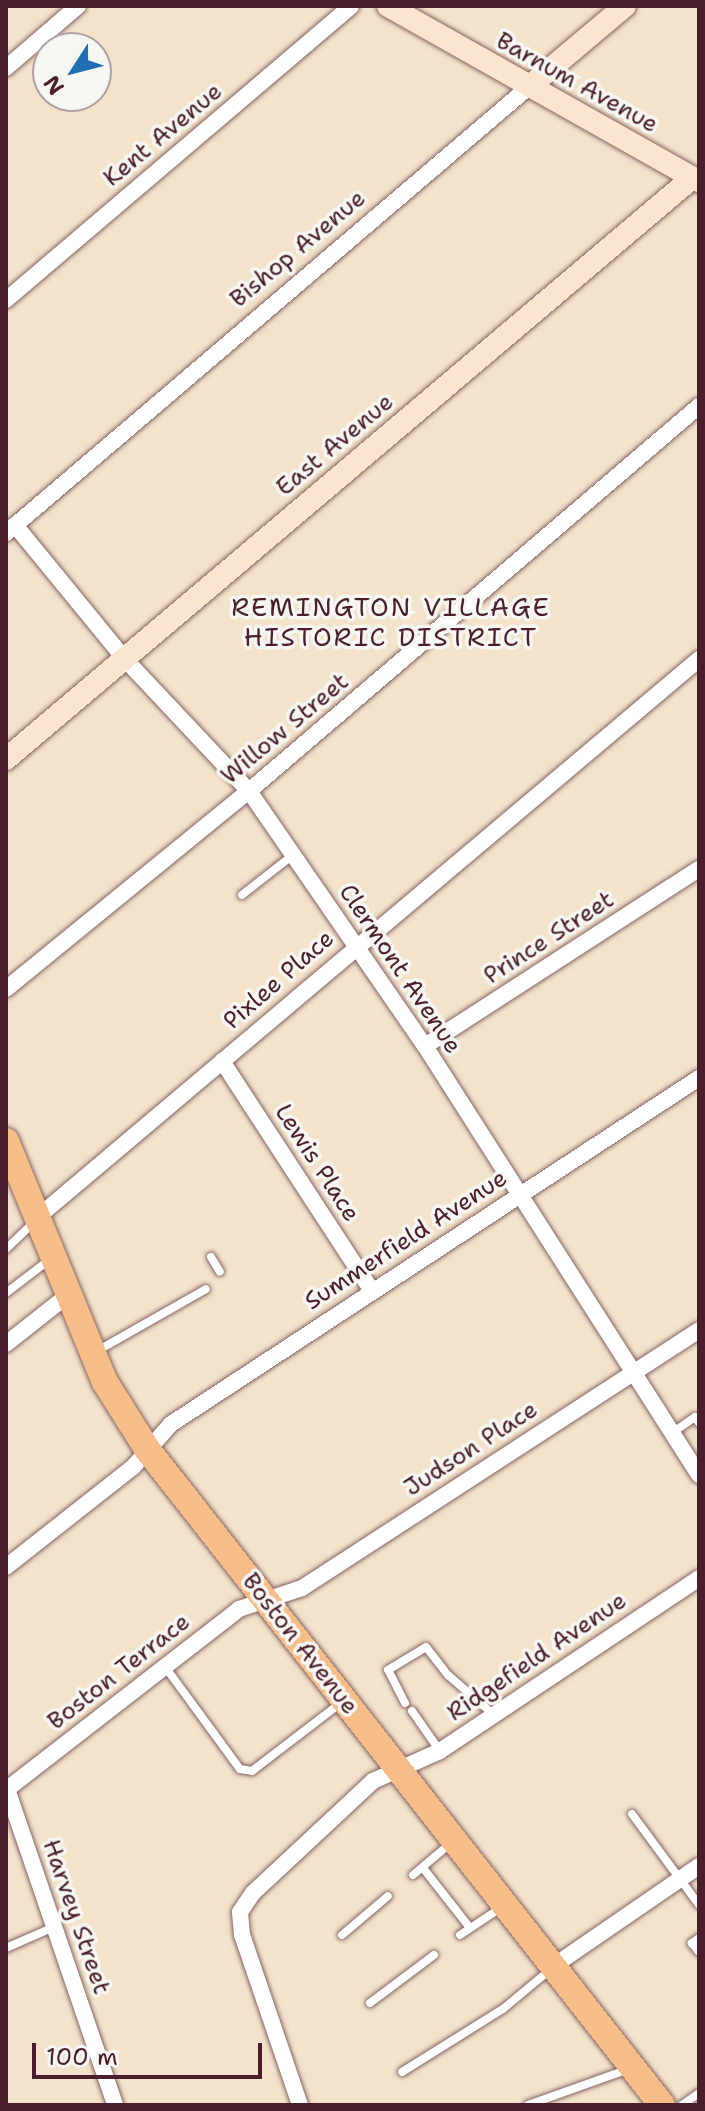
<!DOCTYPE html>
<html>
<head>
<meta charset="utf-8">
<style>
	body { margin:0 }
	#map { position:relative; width:705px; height:2111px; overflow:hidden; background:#f3e3cb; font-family:"Shantell Sans",sans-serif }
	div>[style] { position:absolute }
	.roads { filter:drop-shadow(0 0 2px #856463) drop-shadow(0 0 2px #856463) }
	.lane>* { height:8px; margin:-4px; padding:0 4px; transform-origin:4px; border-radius:4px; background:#fff }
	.street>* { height:16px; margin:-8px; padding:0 8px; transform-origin:8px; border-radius:8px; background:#fff }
	.secondary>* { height:22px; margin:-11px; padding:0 11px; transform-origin:11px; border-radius:11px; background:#fce5cf }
	.primary>* { height:26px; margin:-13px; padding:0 13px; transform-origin:13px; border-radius:13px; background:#f7bd88 }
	span { translate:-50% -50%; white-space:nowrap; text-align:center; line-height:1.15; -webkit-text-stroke:7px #f6f6f2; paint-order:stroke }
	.street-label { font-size:24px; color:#4a1f2b }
	.neighbourhood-label { font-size:26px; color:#4a1f2b; letter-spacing:2px }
	.frame { position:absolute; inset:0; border:8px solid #4a1f2b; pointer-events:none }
	.north { position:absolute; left:32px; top:32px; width:80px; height:80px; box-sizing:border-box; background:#f6f6f2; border:2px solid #b1a0a2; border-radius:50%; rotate:234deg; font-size:22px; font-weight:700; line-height:32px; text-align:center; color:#4a1f2b }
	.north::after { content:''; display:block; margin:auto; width:28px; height:36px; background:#1f6fb2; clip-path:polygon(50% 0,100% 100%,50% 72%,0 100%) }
	.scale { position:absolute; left:32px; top:2043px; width:230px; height:36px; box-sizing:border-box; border:4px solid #4a1f2b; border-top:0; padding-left:10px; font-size:24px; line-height:28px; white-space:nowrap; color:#4a1f2b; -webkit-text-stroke:6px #f6f6f2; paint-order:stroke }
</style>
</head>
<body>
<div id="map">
	<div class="roads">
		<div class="lane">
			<i style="left:242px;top:895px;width:65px;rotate:-38.1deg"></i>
			<i style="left:6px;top:1249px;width:37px;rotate:-44deg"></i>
			<i style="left:211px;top:1257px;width:17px;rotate:59deg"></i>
			<i style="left:6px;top:1293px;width:54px;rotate:-37.5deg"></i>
			<i style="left:97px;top:1351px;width:125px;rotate:-29.6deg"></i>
			<i style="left:672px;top:1433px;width:28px;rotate:-35deg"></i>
			<i style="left:695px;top:1417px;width:7px;rotate:56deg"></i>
			<i style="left:166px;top:1668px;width:125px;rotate:53.8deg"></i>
			<i style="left:240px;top:1769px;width:12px;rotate:9deg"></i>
			<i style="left:252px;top:1771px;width:113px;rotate:-37.5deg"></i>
			<i style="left:405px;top:1703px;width:37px;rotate:-117deg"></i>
			<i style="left:388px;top:1670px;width:44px;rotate:-31.2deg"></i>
			<i style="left:426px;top:1647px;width:36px;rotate:52deg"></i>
			<i style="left:448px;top:1675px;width:61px;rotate:41deg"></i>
			<i style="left:412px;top:1711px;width:49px;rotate:55deg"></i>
			<i style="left:632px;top:1814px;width:113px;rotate:53.6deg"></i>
			<i style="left:423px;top:1868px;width:76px;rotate:51.9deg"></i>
			<i style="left:413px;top:1875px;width:50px;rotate:-40.1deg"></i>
			<i style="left:342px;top:1935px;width:60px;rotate:-40.3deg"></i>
			<i style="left:460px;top:1935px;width:50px;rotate:-33.7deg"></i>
			<i style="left:699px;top:1938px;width:9px;rotate:144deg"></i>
			<i style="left:692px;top:1943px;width:11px;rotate:52deg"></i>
			<i style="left:6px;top:1948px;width:52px;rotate:-23.6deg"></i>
			<i style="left:370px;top:2003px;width:80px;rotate:-36.9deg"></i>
			<i style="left:402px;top:2072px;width:119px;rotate:-32deg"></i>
			<i style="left:503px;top:2009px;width:64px;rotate:-39.9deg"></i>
			<i style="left:528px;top:2105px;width:107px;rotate:-19.6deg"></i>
			<i style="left:682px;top:2105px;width:21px;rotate:-35deg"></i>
		</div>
		<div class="street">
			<i style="left:6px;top:68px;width:95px;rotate:-40.7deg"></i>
			<i style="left:6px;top:300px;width:453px;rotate:-40.4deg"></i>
			<i style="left:15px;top:525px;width:172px;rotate:50.7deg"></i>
			<i style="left:124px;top:658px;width:183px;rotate:46.8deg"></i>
			<i style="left:249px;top:791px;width:310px;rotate:55.4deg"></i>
			<i style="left:425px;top:1046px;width:509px;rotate:57.43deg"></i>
			<i style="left:6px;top:533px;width:689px;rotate:-40.47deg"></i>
			<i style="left:6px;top:989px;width:313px;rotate:-39.2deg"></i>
			<i style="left:249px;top:791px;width:592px;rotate:-40.55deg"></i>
			<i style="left:425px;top:1046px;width:326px;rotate:-32.9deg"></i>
			<i style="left:222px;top:1061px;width:275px;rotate:56.9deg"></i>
			<i style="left:39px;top:1216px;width:864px;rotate:-40.16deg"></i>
			<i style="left:6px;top:1344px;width:79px;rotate:-38.3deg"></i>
			<i style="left:6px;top:1567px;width:162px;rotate:-38.2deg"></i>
			<i style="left:133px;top:1467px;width:57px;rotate:-48.5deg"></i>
			<i style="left:171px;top:1424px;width:631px;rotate:-33.24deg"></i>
			<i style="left:7px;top:1789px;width:334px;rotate:71.1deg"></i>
			<i style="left:6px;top:1790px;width:295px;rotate:-37.8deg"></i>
			<i style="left:239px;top:1609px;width:66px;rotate:-18.4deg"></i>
			<i style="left:302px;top:1588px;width:473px;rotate:-33deg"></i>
			<i style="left:555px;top:1965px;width:175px;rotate:-34.5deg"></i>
			<i style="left:300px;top:2105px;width:180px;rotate:-108.8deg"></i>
			<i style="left:242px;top:1935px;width:23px;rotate:-95deg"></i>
			<i style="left:240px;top:1912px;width:23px;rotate:-56deg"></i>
			<i style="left:253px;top:1893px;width:164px;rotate:-43deg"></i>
			<i style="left:373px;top:1781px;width:73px;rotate:-24.1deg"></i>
			<i style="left:440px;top:1751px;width:311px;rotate:-33.7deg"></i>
		</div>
		<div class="secondary">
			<i style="left:388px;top:6px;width:357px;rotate:29.4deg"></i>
			<i style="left:530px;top:86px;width:124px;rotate:-40.1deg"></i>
			<i style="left:6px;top:759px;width:899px;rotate:-40.26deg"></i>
		</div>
		<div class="primary">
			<i style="left:6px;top:1141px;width:261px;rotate:67.7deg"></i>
			<i style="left:105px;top:1382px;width:79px;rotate:57.9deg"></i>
			<i style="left:147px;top:1449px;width:834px;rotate:51.87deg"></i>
		</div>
	</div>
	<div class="street-label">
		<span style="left:577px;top:83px;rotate:29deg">Barnum Avenue</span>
		<span style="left:163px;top:135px;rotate:-40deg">Kent Avenue</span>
		<span style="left:298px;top:249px;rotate:-40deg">Bishop Avenue</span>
		<span style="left:335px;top:445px;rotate:-40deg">East Avenue</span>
		<span style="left:285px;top:729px;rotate:-40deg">Willow Street</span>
		<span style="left:549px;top:938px;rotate:-33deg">Prince Street</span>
		<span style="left:400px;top:969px;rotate:56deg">Clermont Avenue</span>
		<span style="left:279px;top:980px;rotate:-41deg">Pixlee Place</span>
		<span style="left:317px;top:1163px;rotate:57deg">Lewis Place</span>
		<span style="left:406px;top:1240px;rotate:-33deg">Summerfield Avenue</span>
		<span style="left:471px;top:1449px;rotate:-33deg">Judson Place</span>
		<span style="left:300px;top:1644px;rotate:52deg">Boston Avenue</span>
		<span style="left:537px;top:1657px;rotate:-34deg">Ridgefield Avenue</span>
		<span style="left:119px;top:1672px;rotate:-38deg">Boston Terrace</span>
		<span style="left:76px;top:1917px;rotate:71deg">Harvey Street</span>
	</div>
	<div class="neighbourhood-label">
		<span style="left:391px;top:622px">REMINGTON VILLAGE<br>HISTORIC DISTRICT</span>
	</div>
	<div class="frame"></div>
	<div class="north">N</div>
	<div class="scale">100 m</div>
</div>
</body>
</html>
